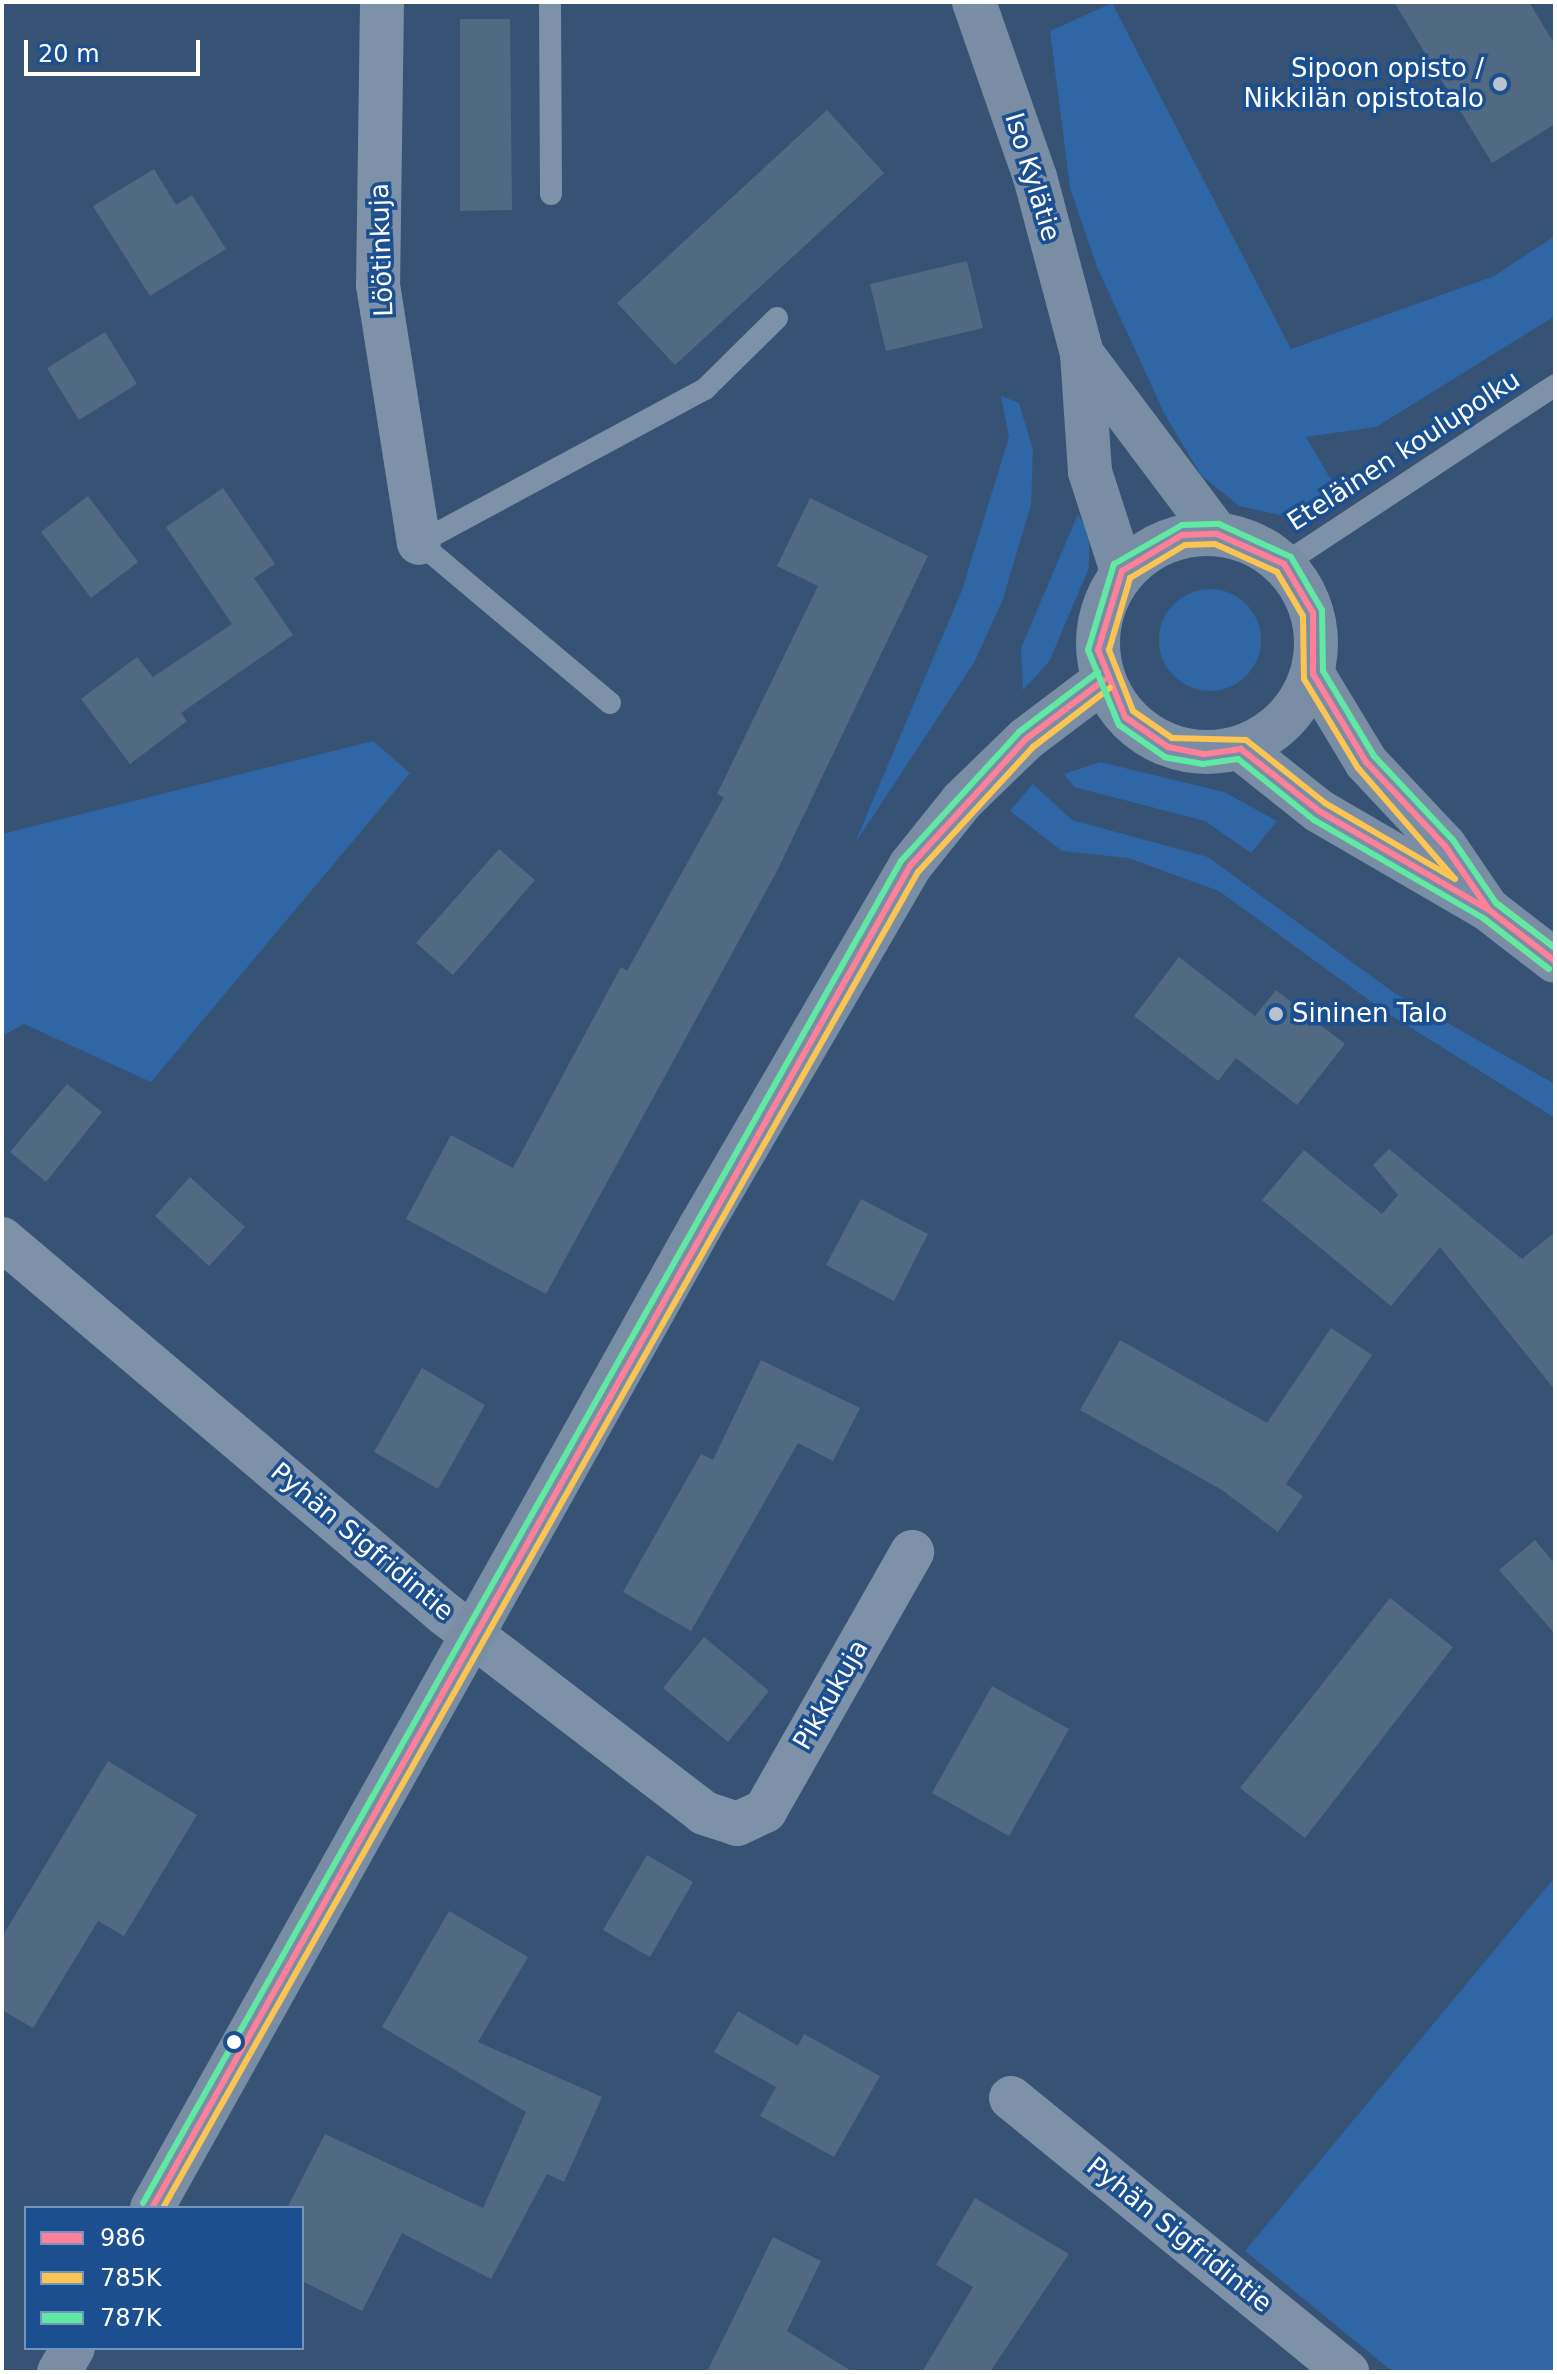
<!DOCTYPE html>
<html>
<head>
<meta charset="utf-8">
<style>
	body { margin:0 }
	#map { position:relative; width:1557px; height:2374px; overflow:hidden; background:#365274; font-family:"DejaVu Sans",sans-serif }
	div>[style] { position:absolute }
	.green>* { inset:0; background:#2f66a5 }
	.round { border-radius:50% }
	.building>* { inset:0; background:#526984 }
	.lane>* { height:22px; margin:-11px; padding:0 11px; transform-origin:11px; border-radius:11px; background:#7d92a8 }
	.street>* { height:44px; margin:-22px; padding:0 22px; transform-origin:22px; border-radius:22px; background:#7d92a8 }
	.secondary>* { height:44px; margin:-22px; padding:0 22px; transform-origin:22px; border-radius:22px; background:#798da4 }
	.secondary>.ring { margin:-22px; padding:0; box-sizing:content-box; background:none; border:44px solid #798da4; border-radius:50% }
	.bus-1>* { height:6px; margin:-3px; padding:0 3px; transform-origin:3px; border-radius:3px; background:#ff8098 }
	.bus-2>* { height:6px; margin:-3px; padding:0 3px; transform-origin:3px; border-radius:3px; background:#fcc553 }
	.bus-3>* { height:6px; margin:-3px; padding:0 3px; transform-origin:3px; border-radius:3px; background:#60e9a3 }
	.dots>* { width:22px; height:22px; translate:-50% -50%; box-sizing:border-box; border:4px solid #1b4f8f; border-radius:50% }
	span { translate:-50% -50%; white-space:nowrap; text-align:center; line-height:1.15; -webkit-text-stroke:7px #1b4f8f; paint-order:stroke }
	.poi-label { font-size:26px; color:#fff }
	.right { translate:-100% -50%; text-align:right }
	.left { translate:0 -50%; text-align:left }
	.street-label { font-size:26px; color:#fff }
	.frame { position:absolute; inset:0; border:4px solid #fff; pointer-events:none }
	.legend { position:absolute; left:24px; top:2206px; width:280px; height:144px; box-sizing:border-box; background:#1b4f8f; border:2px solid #7695bc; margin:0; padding:10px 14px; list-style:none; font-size:24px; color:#fff }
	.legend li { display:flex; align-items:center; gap:16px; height:40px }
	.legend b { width:40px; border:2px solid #7695bc }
	.scale { position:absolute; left:24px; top:40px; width:176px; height:36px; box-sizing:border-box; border:4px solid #fff; border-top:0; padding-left:10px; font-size:24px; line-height:28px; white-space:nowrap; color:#fff; -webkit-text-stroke:6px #1b4f8f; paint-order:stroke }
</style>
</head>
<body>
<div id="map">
	<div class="green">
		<i style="clip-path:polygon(1112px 3px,1291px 349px,1494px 276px,1555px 236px,1555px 316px,1376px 427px,1306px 437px,1339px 493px,1280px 515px,1239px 506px,1201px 475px,1165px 415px,1097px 267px,1070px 188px,1050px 31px)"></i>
		<i style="clip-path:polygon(1001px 396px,1019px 403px,1033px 450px,1031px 505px,1003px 599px,975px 661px,854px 845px,962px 590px,1009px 437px)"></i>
		<i style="clip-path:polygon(1078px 514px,1089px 534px,1089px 568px,1049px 662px,1023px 690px,1021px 648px)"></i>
		<i class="round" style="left:1159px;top:589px;width:102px;height:102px"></i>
		<i style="clip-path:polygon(373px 741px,410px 773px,151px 1082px,24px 1024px,2px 1036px,2px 834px)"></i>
		<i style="clip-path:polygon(1100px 762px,1224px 792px,1277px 821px,1251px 853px,1205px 821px,1074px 787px,1064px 774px)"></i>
		<i style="clip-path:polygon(1033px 784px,1072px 820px,1208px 857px,1393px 992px,1555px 1084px,1555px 1118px,1381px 1009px,1219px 891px,1128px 858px,1062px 851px,1010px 811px)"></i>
		<i style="clip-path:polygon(1555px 1877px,1555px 2372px,1393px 2372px,1245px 2251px)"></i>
	</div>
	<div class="building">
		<i style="clip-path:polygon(1394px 2px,1529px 2px,1555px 45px,1555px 124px,1492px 163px)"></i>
		<i style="clip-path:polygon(460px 19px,510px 19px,512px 210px,460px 211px)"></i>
		<i style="clip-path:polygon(827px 110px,884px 173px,675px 365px,617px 303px)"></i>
		<i style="clip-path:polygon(154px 169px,176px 205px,192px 195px,226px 249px,150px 296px,93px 206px)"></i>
		<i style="clip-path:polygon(967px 261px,983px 328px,886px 351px,870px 284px)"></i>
		<i style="clip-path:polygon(105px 332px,137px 384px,79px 420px,47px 368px)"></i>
		<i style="clip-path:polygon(223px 488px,275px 564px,254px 578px,293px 635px,181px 713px,187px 721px,130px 764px,81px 699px,137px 657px,153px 677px,232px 624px,166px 527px)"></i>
		<i style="clip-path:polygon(88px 496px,138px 562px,91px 598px,41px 532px)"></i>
		<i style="clip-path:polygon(810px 498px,928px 556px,777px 871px,546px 1294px,406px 1219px,451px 1135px,513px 1168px,621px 967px,627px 971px,724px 797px,717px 794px,818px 586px,777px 566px)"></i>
		<i style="clip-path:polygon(499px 849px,535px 880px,453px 975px,416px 943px)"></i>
		<i style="clip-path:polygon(1179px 957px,1255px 1016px,1276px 990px,1345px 1044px,1297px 1105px,1236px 1058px,1218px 1081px,1134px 1016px)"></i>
		<i style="clip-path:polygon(67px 1084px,102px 1112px,46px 1182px,10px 1152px)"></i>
		<i style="clip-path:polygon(1389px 1149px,1522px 1259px,1555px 1232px,1555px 1390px,1440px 1247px,1391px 1306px,1262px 1200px,1304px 1150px,1382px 1214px,1398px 1195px,1373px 1165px)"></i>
		<i style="clip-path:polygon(190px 1177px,245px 1227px,209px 1266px,155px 1216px)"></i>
		<i style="clip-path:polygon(861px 1199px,928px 1234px,894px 1301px,826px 1265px)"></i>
		<i style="clip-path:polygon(1331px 1328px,1372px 1355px,1286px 1484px,1303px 1496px,1278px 1532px,1222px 1490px,1080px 1410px,1120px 1340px,1267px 1423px)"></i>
		<i style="clip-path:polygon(761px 1360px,860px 1408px,833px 1461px,798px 1443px,691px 1631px,623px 1592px,701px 1454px,713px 1460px)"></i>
		<i style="clip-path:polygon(422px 1368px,485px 1405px,438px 1489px,374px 1452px)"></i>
		<i style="clip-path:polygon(1535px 1540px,1555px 1564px,1555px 1634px,1499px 1570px)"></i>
		<i style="clip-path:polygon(1390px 1598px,1453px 1647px,1305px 1838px,1240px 1788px)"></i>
		<i style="clip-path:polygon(704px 1637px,769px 1691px,728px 1742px,663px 1688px)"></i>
		<i style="clip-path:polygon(992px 1686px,1069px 1729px,1009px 1836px,932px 1793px)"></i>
		<i style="clip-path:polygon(108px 1761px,197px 1815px,124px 1936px,98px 1921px,33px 2028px,2px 2010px,2px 1937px)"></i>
		<i style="clip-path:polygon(647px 1855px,693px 1882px,650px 1957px,603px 1930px)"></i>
		<i style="clip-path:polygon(449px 1911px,528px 1957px,478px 2042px,602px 2097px,564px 2182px,547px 2174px,491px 2279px,402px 2233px,362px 2311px,302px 2281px,302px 2208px,287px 2208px,325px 2134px,483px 2208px,526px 2112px,382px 2027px)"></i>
		<i style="clip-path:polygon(738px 2011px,798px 2046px,804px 2034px,880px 2076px,834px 2157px,760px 2116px,776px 2087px,714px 2052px)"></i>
		<i style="clip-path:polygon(975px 2198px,1069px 2254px,990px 2372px,922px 2372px,973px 2287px,936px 2265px)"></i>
		<i style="clip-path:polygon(773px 2237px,821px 2261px,787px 2331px,853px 2372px,707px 2372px)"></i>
	</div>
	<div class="lane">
		<i style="left:550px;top:2px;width:192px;rotate:89.7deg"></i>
		<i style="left:1284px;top:564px;width:325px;rotate:-33.4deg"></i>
		<i style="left:610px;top:703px;width:249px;rotate:-140deg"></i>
		<i style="left:419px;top:543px;width:325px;rotate:-28.3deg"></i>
		<i style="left:705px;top:389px;width:101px;rotate:-44.6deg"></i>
	</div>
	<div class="street">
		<i style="left:382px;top:2px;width:283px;rotate:90.8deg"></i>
		<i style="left:378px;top:285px;width:261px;rotate:81deg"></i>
		<i style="left:2px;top:1239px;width:580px;rotate:40.25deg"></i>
		<i style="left:445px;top:1614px;width:327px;rotate:37.5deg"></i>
		<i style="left:704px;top:1813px;width:35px;rotate:18deg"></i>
		<i style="left:737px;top:1824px;width:31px;rotate:-25deg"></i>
		<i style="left:765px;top:1811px;width:298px;rotate:-60.4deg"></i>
		<i style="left:1011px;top:2098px;width:434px;rotate:39.2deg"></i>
	</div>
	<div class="secondary">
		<i style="left:974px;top:2px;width:185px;rotate:70.8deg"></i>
		<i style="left:1035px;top:177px;width:183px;rotate:75.1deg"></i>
		<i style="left:1082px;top:354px;width:118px;rotate:86.1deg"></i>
		<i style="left:1090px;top:472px;width:104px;rotate:72.1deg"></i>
		<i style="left:1082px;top:354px;width:225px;rotate:53.1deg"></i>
		<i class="ring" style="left:1098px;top:534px;width:174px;height:174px"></i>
		<i style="left:1313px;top:674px;width:103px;rotate:58.9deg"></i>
		<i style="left:1366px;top:762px;width:115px;rotate:46.8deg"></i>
		<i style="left:1445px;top:846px;width:71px;rotate:55.9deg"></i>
		<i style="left:1241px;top:749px;width:100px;rotate:38.5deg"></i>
		<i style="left:1319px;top:811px;width:197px;rotate:30.2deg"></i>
		<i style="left:1489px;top:910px;width:83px;rotate:37.7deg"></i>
		<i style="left:152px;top:2208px;width:1124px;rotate:-60.81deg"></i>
		<i style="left:700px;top:1227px;width:418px;rotate:-59.8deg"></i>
		<i style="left:910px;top:866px;width:83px;rotate:-51.3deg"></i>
		<i style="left:962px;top:801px;width:89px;rotate:-44.1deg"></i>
		<i style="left:1026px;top:739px;width:98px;rotate:-37.1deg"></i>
		<i style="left:59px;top:2372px;width:28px;rotate:-60deg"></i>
	</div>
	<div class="bus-1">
		<i style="left:1217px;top:534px;width:73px;rotate:24.1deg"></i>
		<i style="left:1284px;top:564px;width:57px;rotate:59.4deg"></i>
		<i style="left:1313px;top:613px;width:61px;rotate:90deg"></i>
		<i style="left:1313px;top:674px;width:103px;rotate:58.9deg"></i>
		<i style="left:1366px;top:762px;width:115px;rotate:46.8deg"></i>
		<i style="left:1445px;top:846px;width:78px;rotate:55.5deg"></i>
		<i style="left:1489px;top:910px;width:197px;rotate:-149.8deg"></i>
		<i style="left:1319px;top:811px;width:100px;rotate:-141.5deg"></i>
		<i style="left:1241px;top:749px;width:37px;rotate:172deg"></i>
		<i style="left:1204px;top:754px;width:37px;rotate:-169deg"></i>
		<i style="left:1168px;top:747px;width:52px;rotate:-145.1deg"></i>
		<i style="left:1125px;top:717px;width:72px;rotate:-111.9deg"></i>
		<i style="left:1098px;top:650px;width:83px;rotate:-73.1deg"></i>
		<i style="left:1122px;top:571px;width:70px;rotate:-31deg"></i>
		<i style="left:1182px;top:535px;width:35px;rotate:-2deg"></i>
		<i style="left:1489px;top:910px;width:83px;rotate:37.7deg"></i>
		<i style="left:152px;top:2208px;width:1541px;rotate:-60.54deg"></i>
		<i style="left:910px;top:866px;width:172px;rotate:-47.6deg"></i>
		<i style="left:1026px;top:739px;width:98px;rotate:-37.1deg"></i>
	</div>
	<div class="bus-2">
		<i style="left:1215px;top:544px;width:68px;rotate:24.3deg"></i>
		<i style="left:1277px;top:572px;width:51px;rotate:59.4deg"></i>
		<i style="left:1303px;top:616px;width:63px;rotate:89.1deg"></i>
		<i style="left:1304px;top:679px;width:104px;rotate:58.8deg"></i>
		<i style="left:1358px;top:768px;width:147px;rotate:48.9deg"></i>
		<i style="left:1455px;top:879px;width:151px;rotate:-149.7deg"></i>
		<i style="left:1325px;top:803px;width:101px;rotate:-141.4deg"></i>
		<i style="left:1246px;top:740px;width:74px;rotate:-178.5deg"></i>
		<i style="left:1172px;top:738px;width:47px;rotate:-145.3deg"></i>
		<i style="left:1133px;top:711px;width:66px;rotate:-111.5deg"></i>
		<i style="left:1109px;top:650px;width:75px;rotate:-73.7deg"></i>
		<i style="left:1130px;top:578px;width:64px;rotate:-31deg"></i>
		<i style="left:1185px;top:545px;width:30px;rotate:-2deg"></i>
		<i style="left:1496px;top:903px;width:74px;rotate:37.3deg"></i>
		<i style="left:1483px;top:918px;width:83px;rotate:37.7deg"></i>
		<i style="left:163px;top:2208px;width:1535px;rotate:-60.53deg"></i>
		<i style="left:918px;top:872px;width:170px;rotate:-47.4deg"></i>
		<i style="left:1033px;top:747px;width:97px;rotate:-37.5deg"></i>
	</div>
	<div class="bus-3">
		<i style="left:1549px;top:969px;width:83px;rotate:-142.3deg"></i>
		<i style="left:1483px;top:918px;width:195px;rotate:-149.9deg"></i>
		<i style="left:1314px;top:820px;width:97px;rotate:-141.2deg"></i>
		<i style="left:1238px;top:759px;width:35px;rotate:172deg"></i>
		<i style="left:1203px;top:764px;width:39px;rotate:-170deg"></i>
		<i style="left:1165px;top:757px;width:56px;rotate:-145.2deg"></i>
		<i style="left:1119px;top:725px;width:81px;rotate:-112.5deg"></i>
		<i style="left:1088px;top:650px;width:90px;rotate:-73.2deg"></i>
		<i style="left:1114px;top:564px;width:78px;rotate:-29.8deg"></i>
		<i style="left:1182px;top:525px;width:37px;rotate:-2deg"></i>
		<i style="left:1219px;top:524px;width:79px;rotate:24.6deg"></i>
		<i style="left:1291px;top:557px;width:61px;rotate:59.7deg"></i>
		<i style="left:1322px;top:610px;width:61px;rotate:89.1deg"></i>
		<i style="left:1323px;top:671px;width:99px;rotate:59deg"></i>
		<i style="left:1374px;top:756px;width:115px;rotate:46.8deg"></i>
		<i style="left:1453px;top:840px;width:76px;rotate:55.7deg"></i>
		<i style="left:1496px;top:903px;width:74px;rotate:37.3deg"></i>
		<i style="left:143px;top:2203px;width:1541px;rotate:-60.54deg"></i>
		<i style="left:901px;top:861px;width:175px;rotate:-47.5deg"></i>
		<i style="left:1019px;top:732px;width:99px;rotate:-37.2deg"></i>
	</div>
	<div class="dots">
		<i style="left:1500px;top:84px;background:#b9c2ce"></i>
		<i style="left:1276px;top:1014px;background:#b9c2ce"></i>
		<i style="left:234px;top:2042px;background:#fff"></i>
	</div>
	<div class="poi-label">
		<span class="right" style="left:1484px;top:84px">Sipoon opisto /<br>Nikkilän opistotalo</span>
		<span class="left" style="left:1292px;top:1014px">Sininen Talo</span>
	</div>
	<div class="street-label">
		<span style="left:1032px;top:177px;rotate:73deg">Iso Kylätie</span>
		<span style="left:382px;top:250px;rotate:-92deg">Löötinkuja</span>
		<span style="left:1404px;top:451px;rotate:-33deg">Eteläinen koulupolku</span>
		<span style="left:362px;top:1542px;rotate:40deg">Pyhän Sigfridintie</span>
		<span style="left:831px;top:1695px;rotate:-60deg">Pikkukuja</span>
		<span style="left:1179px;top:2235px;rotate:39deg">Pyhän Sigfridintie</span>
	</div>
	<div class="frame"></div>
	<ul class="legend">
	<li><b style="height:10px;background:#ff8098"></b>986</li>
	<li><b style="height:10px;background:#fcc553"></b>785K</li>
	<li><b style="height:10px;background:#60e9a3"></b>787K</li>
	</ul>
	<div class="scale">20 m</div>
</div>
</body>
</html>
